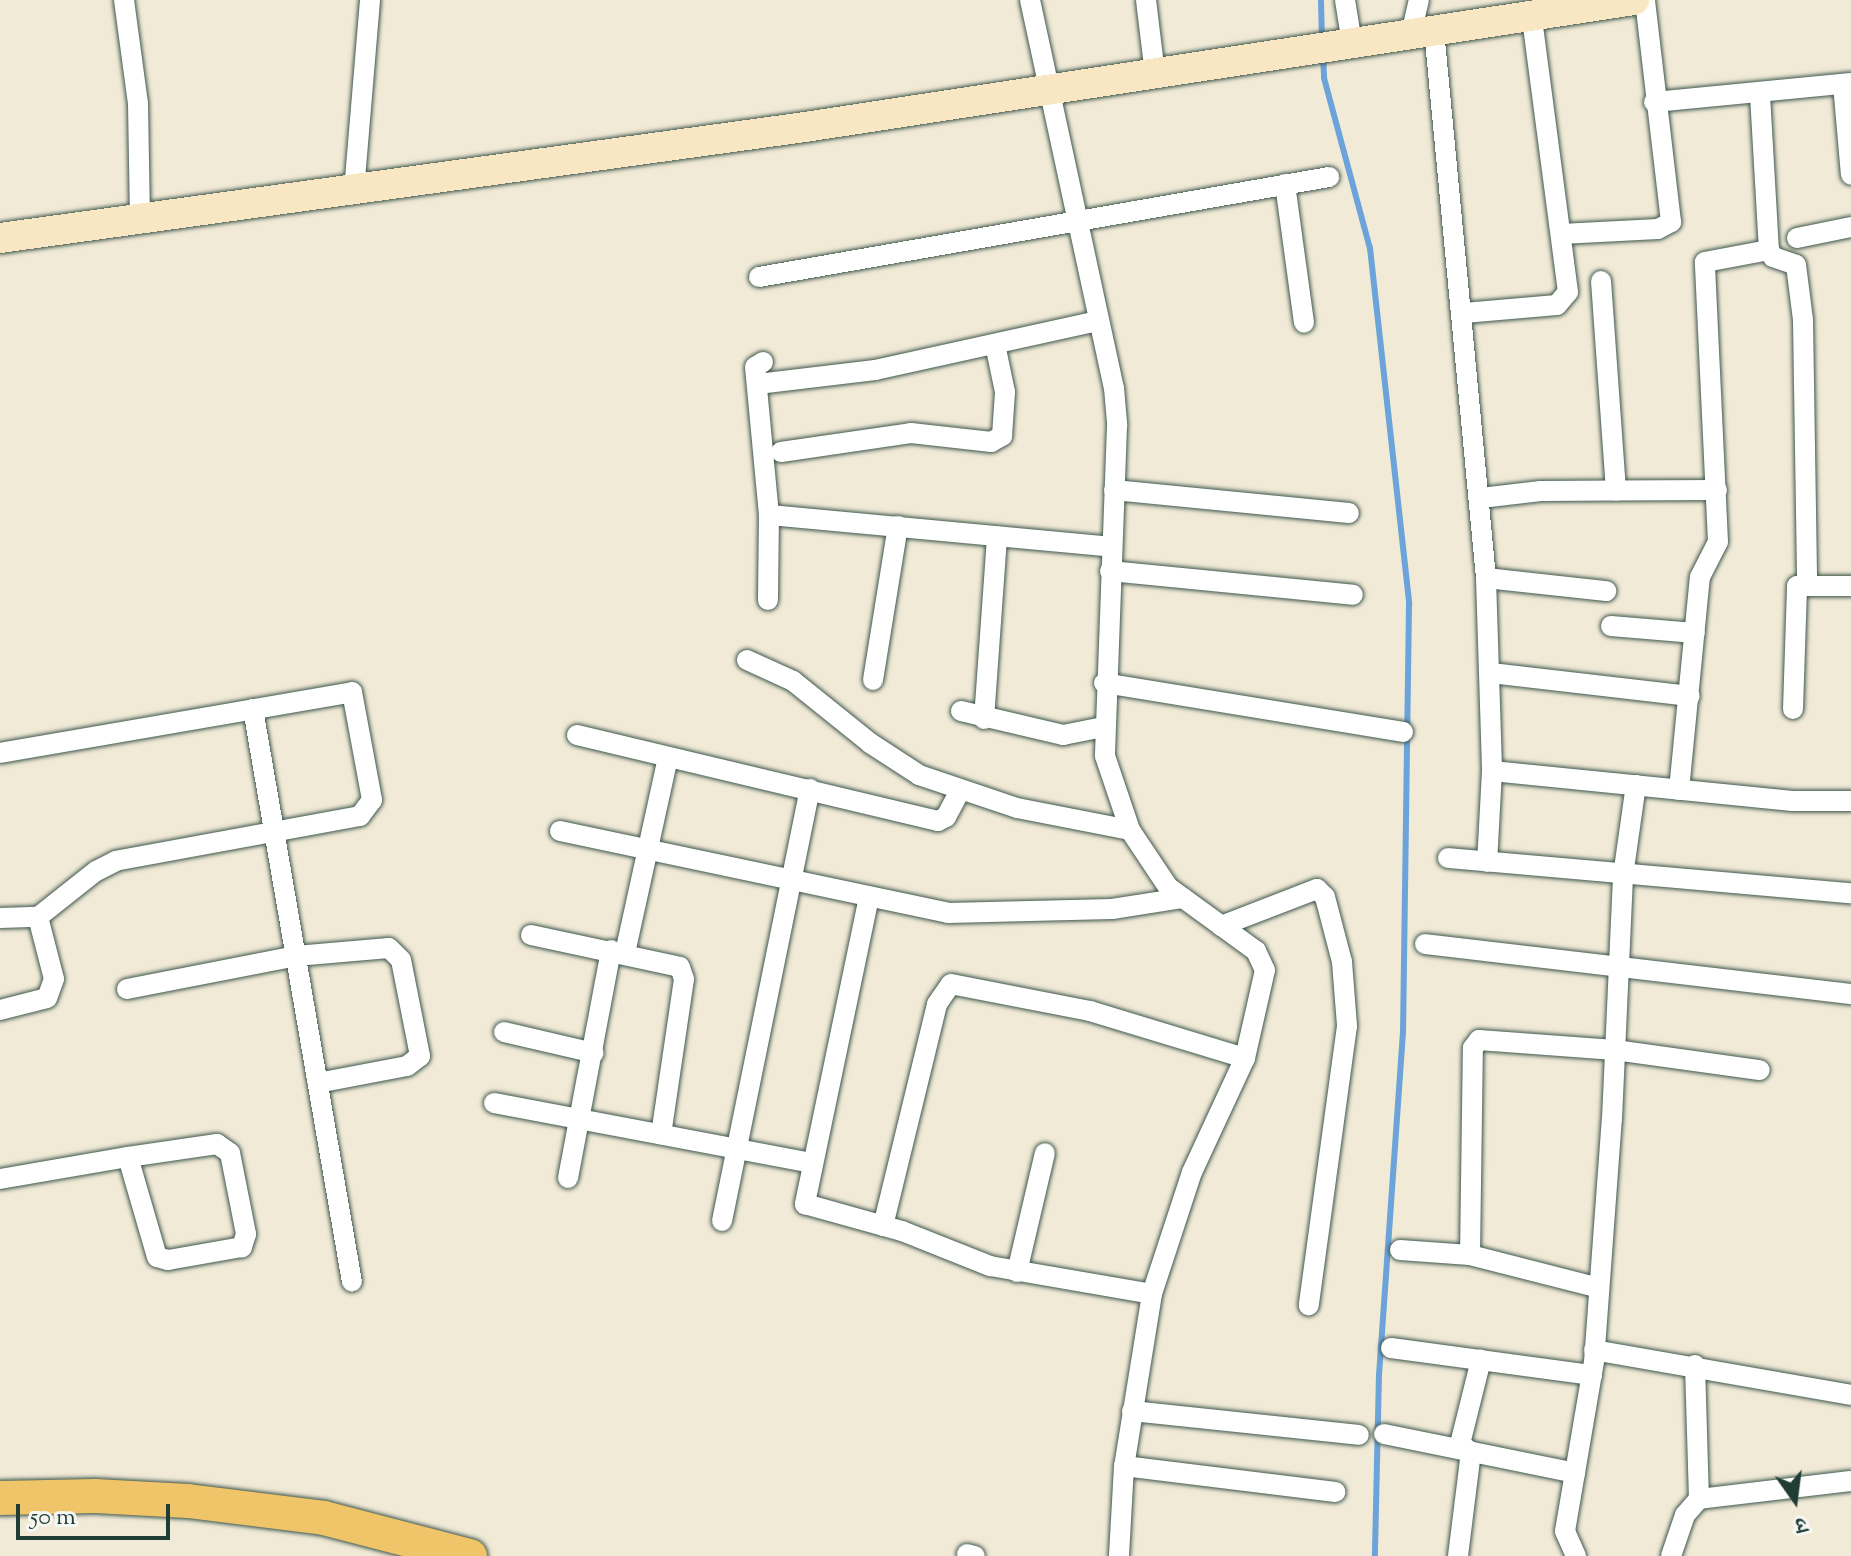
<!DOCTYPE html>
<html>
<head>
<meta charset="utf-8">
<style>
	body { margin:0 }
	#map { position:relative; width:1851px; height:1556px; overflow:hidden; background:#f1ead7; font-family:"Sorts Mill Goudy","Noto Serif Devanagari",serif }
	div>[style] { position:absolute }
	.stream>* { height:6px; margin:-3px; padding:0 3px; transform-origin:3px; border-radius:3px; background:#6ca3da }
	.roads { filter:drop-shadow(0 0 2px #3e574c) drop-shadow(0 0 2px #3e574c) }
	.street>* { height:20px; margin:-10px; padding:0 10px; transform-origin:10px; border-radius:10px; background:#fff }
	.secondary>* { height:30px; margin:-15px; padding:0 15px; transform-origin:15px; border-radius:15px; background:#f9e7c3 }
	.primary>* { height:34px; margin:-17px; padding:0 17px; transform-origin:17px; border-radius:17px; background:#f0c469 }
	span { translate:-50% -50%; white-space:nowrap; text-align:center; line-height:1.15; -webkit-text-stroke:6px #f6f6f2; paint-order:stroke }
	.north { position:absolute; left:1755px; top:1460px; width:80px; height:80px; -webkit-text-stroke:6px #f6f6f2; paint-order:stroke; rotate:166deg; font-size:22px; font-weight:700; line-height:32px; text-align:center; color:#1f3d34 }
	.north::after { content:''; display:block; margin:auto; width:28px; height:36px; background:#1f3d34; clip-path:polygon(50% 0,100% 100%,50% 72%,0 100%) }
	.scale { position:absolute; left:16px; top:1504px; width:154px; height:36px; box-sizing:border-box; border:4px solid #1f3d34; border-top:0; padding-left:10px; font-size:24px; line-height:28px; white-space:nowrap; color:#1f3d34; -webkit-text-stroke:6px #f6f6f2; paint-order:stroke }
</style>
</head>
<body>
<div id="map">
	<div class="stream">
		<i style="left:1321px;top:0;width:40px;rotate:88.6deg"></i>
		<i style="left:1323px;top:56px;width:22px;rotate:87deg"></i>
		<i style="left:1324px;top:78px;width:176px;rotate:74.9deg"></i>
		<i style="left:1370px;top:248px;width:358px;rotate:83.7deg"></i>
		<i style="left:1409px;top:604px;width:428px;rotate:90.8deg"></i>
		<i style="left:1403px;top:1032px;width:343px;rotate:94deg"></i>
		<i style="left:1379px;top:1374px;width:182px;rotate:91.3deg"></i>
	</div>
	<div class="roads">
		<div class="street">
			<i style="left:124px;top:0;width:105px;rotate:82.3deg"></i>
			<i style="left:138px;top:104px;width:115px;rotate:89deg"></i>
			<i style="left:1030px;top:0;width:397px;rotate:77.8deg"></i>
			<i style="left:1114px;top:388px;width:38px;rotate:85deg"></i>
			<i style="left:1117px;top:426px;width:330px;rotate:92.1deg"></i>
			<i style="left:1105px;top:756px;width:78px;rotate:71.3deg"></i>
			<i style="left:1130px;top:830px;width:69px;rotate:56.3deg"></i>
			<i style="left:1168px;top:887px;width:109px;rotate:36deg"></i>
			<i style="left:1256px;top:951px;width:21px;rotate:65deg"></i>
			<i style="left:1265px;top:970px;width:90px;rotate:102.8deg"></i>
			<i style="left:1245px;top:1058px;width:126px;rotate:114.9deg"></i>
			<i style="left:1192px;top:1172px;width:128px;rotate:108.2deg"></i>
			<i style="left:1152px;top:1294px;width:174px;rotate:99.2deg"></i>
			<i style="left:1124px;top:1466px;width:90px;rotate:93.2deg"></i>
			<i style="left:1146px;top:0;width:75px;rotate:83.1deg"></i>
			<i style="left:1345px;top:0;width:44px;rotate:80.8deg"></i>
			<i style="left:1434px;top:30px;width:550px;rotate:84.58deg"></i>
			<i style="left:1486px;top:578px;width:193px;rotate:88.2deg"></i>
			<i style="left:1492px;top:771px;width:91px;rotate:93.1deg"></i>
			<i style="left:1411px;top:34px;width:35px;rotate:-77deg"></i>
			<i style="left:1843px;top:84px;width:91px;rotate:85deg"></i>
			<i style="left:1760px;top:95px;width:155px;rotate:86.7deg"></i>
			<i style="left:1769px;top:250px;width:8px;rotate:60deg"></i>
			<i style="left:1773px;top:257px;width:24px;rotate:19deg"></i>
			<i style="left:1796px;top:265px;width:55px;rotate:82.7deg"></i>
			<i style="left:1803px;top:320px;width:263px;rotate:89.1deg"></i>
			<i style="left:1654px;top:102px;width:198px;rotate:-5.5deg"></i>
			<i style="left:1285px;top:184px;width:140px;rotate:82.2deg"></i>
			<i style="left:354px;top:191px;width:192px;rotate:-85.2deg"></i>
			<i style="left:1561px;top:234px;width:97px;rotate:-3deg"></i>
			<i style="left:1658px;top:229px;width:15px;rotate:-28deg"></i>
			<i style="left:1671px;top:222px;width:224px;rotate:-96.7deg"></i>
			<i style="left:1797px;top:238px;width:55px;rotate:-11.5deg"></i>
			<i style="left:759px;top:277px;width:579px;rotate:-9.95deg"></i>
			<i style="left:1601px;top:281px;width:210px;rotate:85.9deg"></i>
			<i style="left:1464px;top:313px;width:93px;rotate:-4.9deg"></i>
			<i style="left:1557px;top:305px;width:17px;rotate:-50deg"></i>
			<i style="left:1568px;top:292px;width:276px;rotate:-97.5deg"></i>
			<i style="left:763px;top:362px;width:9px;rotate:148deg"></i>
			<i style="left:755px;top:367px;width:149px;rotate:84.6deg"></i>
			<i style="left:769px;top:515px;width:85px;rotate:90.7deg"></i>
			<i style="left:766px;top:383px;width:110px;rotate:-6.8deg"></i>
			<i style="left:875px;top:370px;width:228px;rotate:-12.4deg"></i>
			<i style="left:781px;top:452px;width:131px;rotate:-8.3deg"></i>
			<i style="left:911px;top:433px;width:81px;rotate:6.4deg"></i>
			<i style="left:991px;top:442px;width:13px;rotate:-29deg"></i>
			<i style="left:1002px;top:436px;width:44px;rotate:-86.1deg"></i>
			<i style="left:1005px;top:392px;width:49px;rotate:-101.8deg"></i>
			<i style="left:1114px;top:490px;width:236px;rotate:5.6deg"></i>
			<i style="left:1481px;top:498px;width:60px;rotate:-6.7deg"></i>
			<i style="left:1541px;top:491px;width:176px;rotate:-0.3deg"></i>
			<i style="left:769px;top:515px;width:343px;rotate:5.3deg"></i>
			<i style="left:1110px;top:571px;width:244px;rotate:5.6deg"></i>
			<i style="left:1486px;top:578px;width:121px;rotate:6.2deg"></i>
			<i style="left:1611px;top:626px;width:84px;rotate:4.8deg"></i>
			<i style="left:747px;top:660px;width:51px;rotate:24.5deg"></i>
			<i style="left:793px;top:681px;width:99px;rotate:38.8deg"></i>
			<i style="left:870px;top:743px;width:59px;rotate:33.1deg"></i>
			<i style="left:919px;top:775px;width:103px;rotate:18.6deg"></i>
			<i style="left:1017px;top:808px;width:115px;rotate:11deg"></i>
			<i style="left:1491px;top:673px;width:200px;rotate:6.6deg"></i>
			<i style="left:873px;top:680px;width:156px;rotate:-80.8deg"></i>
			<i style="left:1104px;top:683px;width:303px;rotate:9.3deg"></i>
			<i style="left:253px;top:709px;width:581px;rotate:80.2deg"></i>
			<i style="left:1793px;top:709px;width:123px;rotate:-88.1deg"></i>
			<i style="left:1797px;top:586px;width:54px"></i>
			<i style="left:961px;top:711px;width:105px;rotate:13.2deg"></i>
			<i style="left:1063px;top:735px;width:41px;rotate:-11.3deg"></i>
			<i style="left:984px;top:719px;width:183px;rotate:-85.9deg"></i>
			<i style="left:577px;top:735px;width:371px;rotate:13.4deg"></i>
			<i style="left:938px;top:821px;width:9px;rotate:-27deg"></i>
			<i style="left:946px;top:817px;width:30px;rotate:-62deg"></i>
			<i style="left:0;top:753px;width:357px;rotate:-9.8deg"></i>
			<i style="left:352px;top:692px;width:110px;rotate:79.5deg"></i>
			<i style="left:372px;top:800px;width:20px;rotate:127deg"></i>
			<i style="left:360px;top:816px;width:248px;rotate:169.6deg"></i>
			<i style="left:116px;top:861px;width:22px;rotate:153deg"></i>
			<i style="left:96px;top:871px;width:74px;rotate:141.6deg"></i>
			<i style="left:1492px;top:771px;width:302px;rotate:5.7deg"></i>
			<i style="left:1793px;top:801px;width:58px"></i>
			<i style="left:1679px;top:790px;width:214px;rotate:-84.4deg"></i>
			<i style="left:1700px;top:577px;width:39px;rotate:-63deg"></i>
			<i style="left:1718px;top:542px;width:280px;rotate:-92.7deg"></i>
			<i style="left:1705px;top:262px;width:65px;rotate:-10.6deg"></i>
			<i style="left:560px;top:831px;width:397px;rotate:11.9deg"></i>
			<i style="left:948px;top:913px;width:164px;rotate:-1.4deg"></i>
			<i style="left:1112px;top:909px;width:72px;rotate:-8.8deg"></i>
			<i style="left:1448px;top:858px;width:405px;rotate:5deg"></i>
			<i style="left:869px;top:897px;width:314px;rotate:101.8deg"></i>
			<i style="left:805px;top:1204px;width:101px;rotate:15.6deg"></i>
			<i style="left:902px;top:1231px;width:95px;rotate:21.7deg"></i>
			<i style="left:990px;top:1266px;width:164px;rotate:9.8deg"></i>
			<i style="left:0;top:918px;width:38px;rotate:-2deg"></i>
			<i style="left:38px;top:917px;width:64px;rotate:75.5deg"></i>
			<i style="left:54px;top:979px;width:20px;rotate:110deg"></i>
			<i style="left:47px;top:998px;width:49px;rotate:165.7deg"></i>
			<i style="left:1221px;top:926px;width:103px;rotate:-21.1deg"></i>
			<i style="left:1317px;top:889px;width:11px;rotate:45deg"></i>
			<i style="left:1325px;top:897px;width:67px;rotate:75.3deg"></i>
			<i style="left:1342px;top:962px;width:64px;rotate:85.5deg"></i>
			<i style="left:1347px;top:1026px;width:282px;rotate:97.8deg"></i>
			<i style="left:531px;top:935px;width:152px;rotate:12.1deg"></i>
			<i style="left:680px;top:967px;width:13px;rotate:72deg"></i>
			<i style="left:684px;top:979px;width:157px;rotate:98.4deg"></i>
			<i style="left:1425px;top:944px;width:429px;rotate:6.7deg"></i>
			<i style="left:625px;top:953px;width:200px;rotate:-77.6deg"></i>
			<i style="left:127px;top:989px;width:172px;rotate:-11deg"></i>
			<i style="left:296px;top:956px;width:93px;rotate:-4.9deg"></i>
			<i style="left:389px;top:948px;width:17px;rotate:45deg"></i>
			<i style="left:401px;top:960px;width:98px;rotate:78.8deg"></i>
			<i style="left:420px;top:1056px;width:16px;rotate:142deg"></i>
			<i style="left:407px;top:1066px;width:91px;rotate:169.2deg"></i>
			<i style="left:504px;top:1032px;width:92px;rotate:13.1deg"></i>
			<i style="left:494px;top:1103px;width:324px;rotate:10.7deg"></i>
			<i style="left:568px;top:1178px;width:232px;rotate:-79.3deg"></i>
			<i style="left:0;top:1179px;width:130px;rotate:-9.8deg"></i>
			<i style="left:128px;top:1157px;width:90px;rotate:-8.3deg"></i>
			<i style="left:217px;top:1144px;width:16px;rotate:35deg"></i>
			<i style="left:230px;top:1153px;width:83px;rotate:78.8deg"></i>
			<i style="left:246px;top:1234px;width:14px;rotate:107deg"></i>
			<i style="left:242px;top:1247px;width:75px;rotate:170deg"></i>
			<i style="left:168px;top:1260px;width:11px;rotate:-165deg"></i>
			<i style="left:157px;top:1257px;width:104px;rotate:-106.2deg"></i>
			<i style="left:722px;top:1221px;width:441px;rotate:-78.5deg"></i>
			<i style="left:883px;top:1226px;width:228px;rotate:-76.3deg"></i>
			<i style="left:937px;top:1004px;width:24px;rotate:-55deg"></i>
			<i style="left:951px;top:984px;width:142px;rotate:11deg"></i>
			<i style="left:1090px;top:1011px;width:162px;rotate:16.9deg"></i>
			<i style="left:1400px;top:1250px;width:70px;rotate:4.1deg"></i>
			<i style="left:1470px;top:1255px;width:133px;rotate:14.3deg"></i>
			<i style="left:1470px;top:1255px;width:207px;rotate:-89.2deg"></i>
			<i style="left:1473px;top:1048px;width:10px;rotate:-53deg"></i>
			<i style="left:1479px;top:1040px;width:136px;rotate:4.2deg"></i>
			<i style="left:1615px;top:1050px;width:146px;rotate:7.9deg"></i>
			<i style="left:1017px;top:1272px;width:122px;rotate:-76.8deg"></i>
			<i style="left:1391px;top:1348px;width:203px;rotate:7.7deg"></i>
			<i style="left:1594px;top:1350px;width:261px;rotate:9.9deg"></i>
			<i style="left:1695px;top:1365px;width:134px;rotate:88.3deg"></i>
			<i style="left:1132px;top:1411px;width:228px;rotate:6deg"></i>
			<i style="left:1384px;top:1434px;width:195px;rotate:11.5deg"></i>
			<i style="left:1124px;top:1466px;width:213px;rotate:7deg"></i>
			<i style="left:967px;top:1554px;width:8px;rotate:14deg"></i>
			<i style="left:1458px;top:1556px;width:105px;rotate:-82.9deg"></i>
			<i style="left:1471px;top:1452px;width:14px;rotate:-144deg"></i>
			<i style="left:1460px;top:1444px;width:87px;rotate:-76deg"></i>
			<i style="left:1576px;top:1556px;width:27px;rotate:-114deg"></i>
			<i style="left:1565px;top:1531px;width:171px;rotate:-80.3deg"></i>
			<i style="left:1594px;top:1362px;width:244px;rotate:-85.8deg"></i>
			<i style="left:1612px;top:1119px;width:243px;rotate:-87.4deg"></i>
			<i style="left:1623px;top:876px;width:92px;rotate:-81.9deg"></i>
			<i style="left:1671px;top:1556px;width:43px;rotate:-71.1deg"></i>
			<i style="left:1685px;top:1515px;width:21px;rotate:-49deg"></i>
			<i style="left:1699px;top:1499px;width:153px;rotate:-6.8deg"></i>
		</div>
		<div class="secondary">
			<i style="left:0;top:238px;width:813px;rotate:-7.85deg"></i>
			<i style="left:805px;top:127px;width:839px;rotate:-8.71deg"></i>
		</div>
		<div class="primary">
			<i style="left:0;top:1498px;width:95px;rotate:-1.2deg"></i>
			<i style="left:95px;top:1496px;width:93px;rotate:3.1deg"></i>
			<i style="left:188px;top:1501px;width:137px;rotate:7.1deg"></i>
			<i style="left:324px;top:1518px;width:151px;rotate:14.6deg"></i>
		</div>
	</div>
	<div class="north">उ</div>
	<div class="scale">50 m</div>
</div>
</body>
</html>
